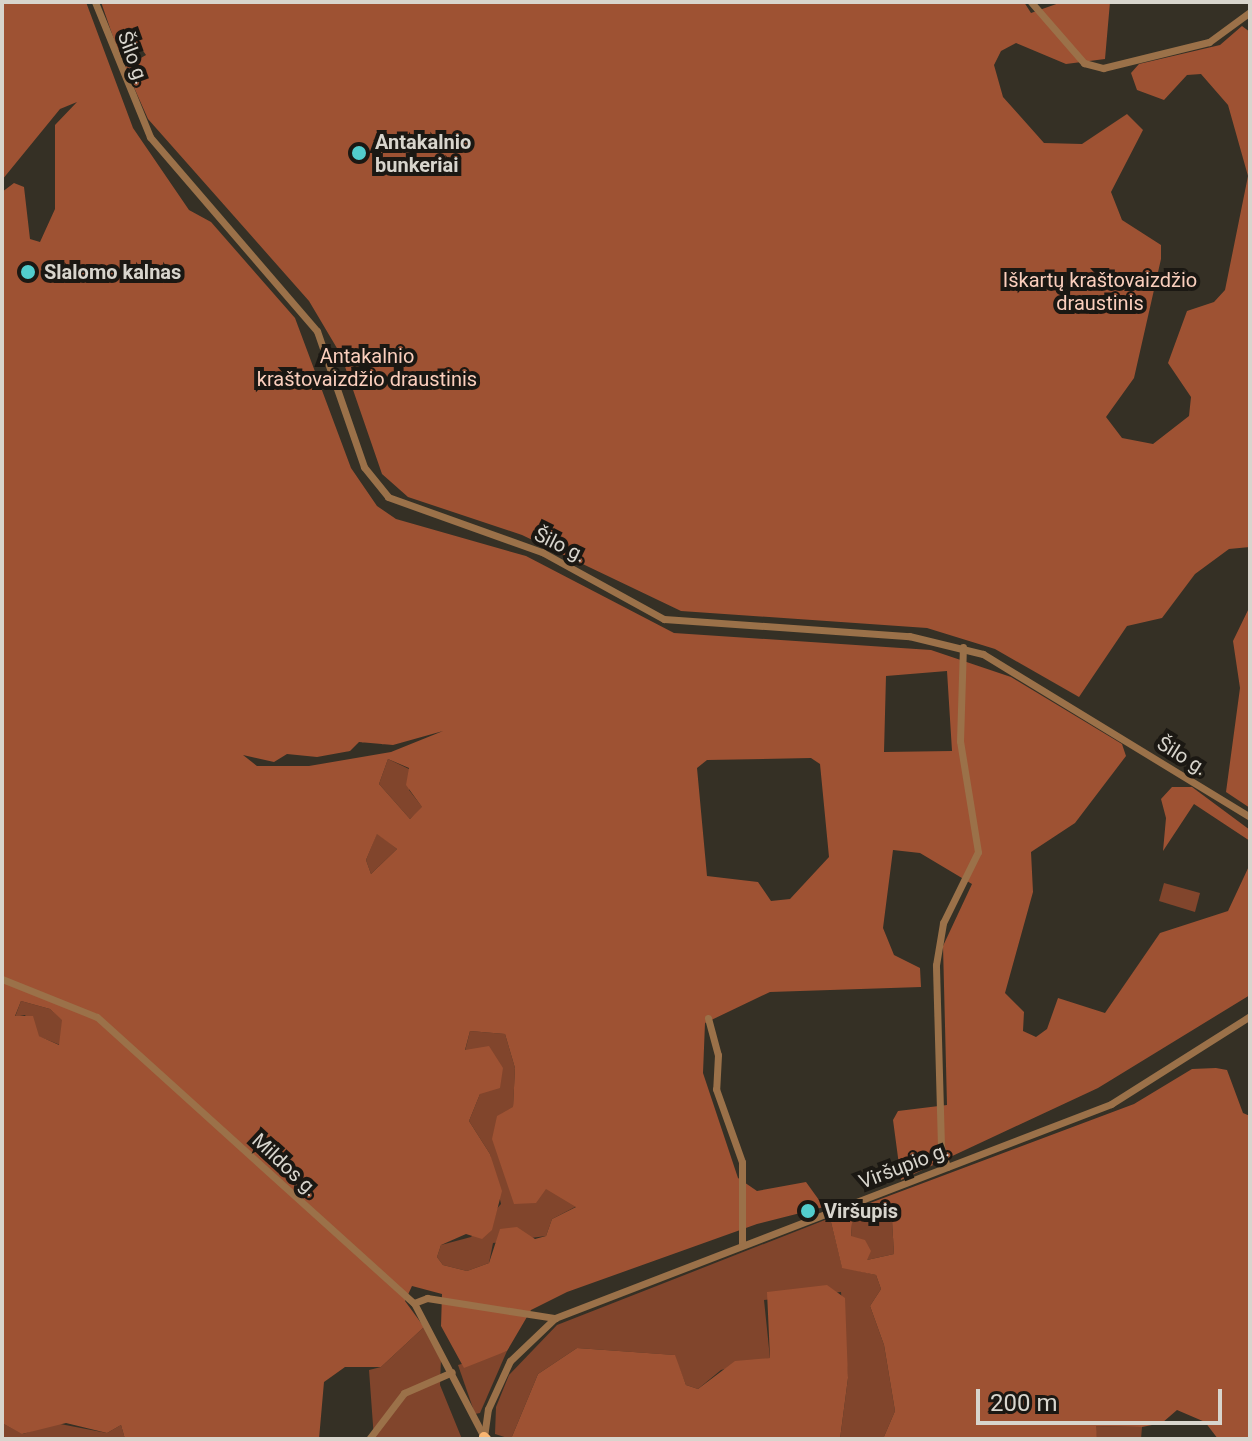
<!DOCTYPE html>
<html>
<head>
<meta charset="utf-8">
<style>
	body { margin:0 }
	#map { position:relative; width:1252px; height:1441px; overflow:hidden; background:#353025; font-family:Roboto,sans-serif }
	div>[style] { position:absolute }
	.green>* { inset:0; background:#81452c }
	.forest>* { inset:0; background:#9e5233 }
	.minor>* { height:7px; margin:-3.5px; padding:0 3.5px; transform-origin:3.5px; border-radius:3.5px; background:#9b7149 }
	.primary>* { height:10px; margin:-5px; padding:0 5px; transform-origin:5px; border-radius:5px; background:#f9b571 }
	.dots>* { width:22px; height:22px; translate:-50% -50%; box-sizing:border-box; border:4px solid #1b1813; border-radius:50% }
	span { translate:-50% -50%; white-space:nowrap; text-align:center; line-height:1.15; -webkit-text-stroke:8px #1b1813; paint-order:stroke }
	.street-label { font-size:20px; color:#d8d5cd }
	.poi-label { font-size:20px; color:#d8d5cd; font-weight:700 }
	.left { translate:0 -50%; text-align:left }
	.park-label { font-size:20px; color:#fbcfbd }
	.frame { position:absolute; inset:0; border:4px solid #d8d5cd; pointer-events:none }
	.scale { position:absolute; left:976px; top:1389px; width:246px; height:36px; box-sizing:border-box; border:4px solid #d8d5cd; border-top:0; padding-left:10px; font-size:24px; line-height:28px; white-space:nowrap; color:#d8d5cd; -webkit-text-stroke:6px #1b1813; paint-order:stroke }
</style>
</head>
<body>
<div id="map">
	<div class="green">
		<i style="clip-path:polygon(388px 759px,409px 769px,409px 790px,423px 808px,410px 819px,379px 784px)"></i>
		<i style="clip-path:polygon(377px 833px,397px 849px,371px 874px,366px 860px)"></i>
		<i style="clip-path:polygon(1164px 883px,1200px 893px,1195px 912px,1159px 901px)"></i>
		<i style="clip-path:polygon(21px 1001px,50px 1009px,63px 1020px,60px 1045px,38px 1036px,25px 1015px,15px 1017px)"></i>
		<i style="clip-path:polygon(470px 1031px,505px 1034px,515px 1068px,513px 1108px,546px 1188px,577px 1206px,552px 1219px,546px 1236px,493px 1243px,489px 1263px,467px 1271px,443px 1265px,437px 1257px,441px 1245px,471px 1237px,501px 1204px,490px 1154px,469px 1121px,480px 1094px,465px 1051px)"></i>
		<i style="clip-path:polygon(830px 1218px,842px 1267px,876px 1275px,881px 1289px,870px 1306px,884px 1345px,895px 1411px,883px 1439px,840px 1439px,848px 1378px,841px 1292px,764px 1300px,770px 1358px,721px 1370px,698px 1389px,686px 1385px,674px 1355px,577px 1348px,538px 1374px,511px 1439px,495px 1434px,496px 1407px,509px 1375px,557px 1325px)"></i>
		<i style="clip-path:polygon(862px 1218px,892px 1220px,894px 1254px,867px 1260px,851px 1237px,852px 1223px)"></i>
		<i style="clip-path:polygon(424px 1327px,441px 1359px,440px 1385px,462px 1439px,374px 1439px,369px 1370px,381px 1367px)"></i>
		<i style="clip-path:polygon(507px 1351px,480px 1413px,475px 1414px,458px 1365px)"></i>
		<i style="clip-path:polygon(2px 1423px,23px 1434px,55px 1423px,107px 1433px,121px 1425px,125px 1439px,2px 1439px)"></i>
		<i style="clip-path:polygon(1095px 1426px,1142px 1427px,1141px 1439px,1097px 1439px)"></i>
	</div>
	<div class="forest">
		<i style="clip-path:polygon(evenodd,86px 2px,133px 128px,189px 210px,211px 222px,295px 318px,351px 468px,377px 506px,396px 519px,526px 556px,674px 633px,931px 650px,1011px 677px,1122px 744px,1126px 756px,1075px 823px,1031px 852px,1033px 892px,1005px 993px,1024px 1012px,1023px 1031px,1036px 1037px,1047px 1029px,1058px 998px,1105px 1013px,1160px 933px,1228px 911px,1250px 864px,1250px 995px,1098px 1088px,901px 1180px,893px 1120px,898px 1111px,947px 1105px,943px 946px,972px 884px,920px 853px,893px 850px,883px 928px,894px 955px,920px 968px,921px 987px,770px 992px,705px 1023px,703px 1073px,738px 1178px,757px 1191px,806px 1182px,824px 1207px,757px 1224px,567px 1292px,531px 1310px,507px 1351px,464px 1368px,441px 1326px,442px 1294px,412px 1286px,405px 1301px,424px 1327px,381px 1367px,345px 1367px,324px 1382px,319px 1439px,125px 1439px,121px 1425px,107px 1433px,66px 1423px,22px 1434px,2px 1423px,2px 192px,14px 183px,24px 187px,30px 239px,40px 242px,55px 209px,55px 125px,77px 102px,60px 109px,2px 180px,2px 4px,86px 2px,947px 671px,952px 751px,884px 752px,886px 676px,947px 671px,86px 2px,443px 731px,391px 752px,309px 766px,257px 766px,243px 755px,274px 762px,287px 754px,317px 757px,350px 751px,359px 742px,393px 745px,443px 731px,86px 2px,388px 759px,409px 768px,406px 785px,422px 807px,410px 819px,379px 784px,388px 759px,86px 2px,707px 760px,811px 758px,820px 764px,829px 857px,790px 899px,771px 901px,758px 882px,707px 876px,697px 768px,707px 760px,86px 2px,377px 834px,397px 849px,371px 874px,366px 860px,377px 834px,86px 2px,21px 1001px,50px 1009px,62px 1020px,59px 1045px,39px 1036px,33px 1016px,15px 1016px,21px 1001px,86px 2px,470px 1031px,505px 1034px,515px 1068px,513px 1107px,497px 1116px,492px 1139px,514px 1204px,536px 1203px,546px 1189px,576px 1207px,552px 1219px,546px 1236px,535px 1239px,517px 1227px,500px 1229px,489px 1263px,467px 1271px,443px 1265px,437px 1257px,441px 1245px,466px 1234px,482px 1239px,492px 1230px,502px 1191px,490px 1154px,469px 1121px,480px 1094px,500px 1088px,503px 1068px,489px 1046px,465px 1050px,470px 1031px)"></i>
		<i style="clip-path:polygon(101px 2px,1024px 2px,1031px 13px,1062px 2px,1110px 2px,1105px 59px,1066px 64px,1016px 43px,1001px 51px,994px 65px,1003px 97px,1044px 143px,1082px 144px,1127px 114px,1143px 130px,1111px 192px,1122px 220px,1161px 245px,1161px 259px,1134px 378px,1106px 417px,1122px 438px,1153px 444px,1189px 416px,1191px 397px,1168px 363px,1187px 311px,1214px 302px,1225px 290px,1248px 176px,1228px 105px,1201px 74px,1187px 75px,1164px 100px,1137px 90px,1131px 73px,1139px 64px,1220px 45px,1242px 26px,1250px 32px,1250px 547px,1229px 549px,1195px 574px,1162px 618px,1127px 626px,1079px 697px,995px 649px,927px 628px,681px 611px,522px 535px,408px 497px,382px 474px,341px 355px,309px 301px,148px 119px,125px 67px,146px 55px,139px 45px,119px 54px)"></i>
		<i style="clip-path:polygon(1250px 606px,1250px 808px,1226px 792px,1240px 688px,1233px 641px)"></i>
		<i style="clip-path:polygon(1172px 787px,1192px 787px,1250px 830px,1250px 841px,1194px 804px,1163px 851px,1166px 818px,1161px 799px)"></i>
		<i style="clip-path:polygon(evenodd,1216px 1068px,1227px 1070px,1243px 1113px,1250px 1116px,1250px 1439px,1218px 1439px,1205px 1422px,1177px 1410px,1162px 1423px,1142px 1427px,1096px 1426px,1097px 1439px,883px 1439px,895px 1411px,884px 1345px,870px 1306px,881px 1289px,876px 1275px,842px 1268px,830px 1218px,1134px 1104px,1192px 1069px,1216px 1068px,862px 1218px,892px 1220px,894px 1254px,867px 1260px,871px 1251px,865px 1240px,851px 1236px,852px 1223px,862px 1218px)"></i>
		<i style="clip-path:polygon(827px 1285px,845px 1298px,848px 1378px,840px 1439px,511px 1439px,538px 1374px,577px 1348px,675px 1355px,686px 1385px,698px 1389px,735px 1361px,770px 1358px,767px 1292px)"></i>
	</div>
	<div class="minor">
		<i style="left:95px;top:2px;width:146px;rotate:67.8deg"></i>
		<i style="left:150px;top:137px;width:256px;rotate:49.3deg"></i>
		<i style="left:317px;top:331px;width:144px;rotate:70.9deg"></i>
		<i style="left:364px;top:467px;width:38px;rotate:51deg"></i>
		<i style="left:388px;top:497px;width:164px;rotate:19.7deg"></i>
		<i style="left:542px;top:552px;width:139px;rotate:28.8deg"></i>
		<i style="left:664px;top:619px;width:246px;rotate:4deg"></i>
		<i style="left:909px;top:636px;width:76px;rotate:13.7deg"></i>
		<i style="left:983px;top:654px;width:313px;rotate:31.4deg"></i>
		<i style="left:1031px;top:2px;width:81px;rotate:49deg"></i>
		<i style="left:1084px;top:63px;width:20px;rotate:15deg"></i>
		<i style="left:1103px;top:68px;width:109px;rotate:-13.8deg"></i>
		<i style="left:1209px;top:42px;width:51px;rotate:-36.2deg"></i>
		<i style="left:2px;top:979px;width:102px;rotate:21.8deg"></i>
		<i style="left:97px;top:1017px;width:427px;rotate:42.1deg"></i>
		<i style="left:414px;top:1303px;width:151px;rotate:62.4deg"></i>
		<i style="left:708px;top:1018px;width:38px;rotate:75deg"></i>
		<i style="left:718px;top:1055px;width:34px;rotate:93deg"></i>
		<i style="left:716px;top:1089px;width:77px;rotate:70.4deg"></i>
		<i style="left:742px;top:1162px;width:83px;rotate:90deg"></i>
		<i style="left:947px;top:1167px;width:22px;rotate:-106deg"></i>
		<i style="left:941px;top:1146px;width:181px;rotate:-91.6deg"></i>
		<i style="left:936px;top:965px;width:43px;rotate:-80.5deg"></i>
		<i style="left:943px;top:923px;width:79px;rotate:-63.8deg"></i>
		<i style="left:978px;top:852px;width:112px;rotate:-99.2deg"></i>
		<i style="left:960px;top:741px;width:94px;rotate:-88.2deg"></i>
		<i style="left:414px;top:1303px;width:14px;rotate:-21deg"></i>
		<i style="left:427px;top:1298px;width:130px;rotate:8.9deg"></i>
		<i style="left:484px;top:1437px;width:28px;rotate:-82deg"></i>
		<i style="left:488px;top:1409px;width:53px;rotate:-65.4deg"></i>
		<i style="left:510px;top:1361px;width:62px;rotate:-43.7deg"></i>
		<i style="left:555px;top:1318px;width:596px;rotate:-21.05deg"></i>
		<i style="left:1111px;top:1104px;width:165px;rotate:-32.3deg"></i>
		<i style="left:369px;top:1439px;width:58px;rotate:-52.7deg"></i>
		<i style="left:404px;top:1393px;width:52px;rotate:-23.6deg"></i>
	</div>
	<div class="primary">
		<i style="left:484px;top:1437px;width:3px;rotate:45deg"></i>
	</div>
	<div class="dots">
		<i style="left:359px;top:153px;background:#52cdcd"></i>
		<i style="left:28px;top:272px;background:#52cdcd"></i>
		<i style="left:808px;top:1211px;background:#52cdcd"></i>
	</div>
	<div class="street-label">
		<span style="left:133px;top:58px;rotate:70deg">Šilo g.</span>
		<span style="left:560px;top:545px;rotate:26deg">Šilo g.</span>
		<span style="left:1182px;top:756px;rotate:32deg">Šilo g.</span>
		<span style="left:285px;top:1165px;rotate:43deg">Mildos g.</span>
		<span style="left:904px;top:1166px;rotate:-21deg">Viršupio g.</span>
	</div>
	<div class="poi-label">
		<span class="left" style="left:375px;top:154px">Antakalnio<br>bunkeriai</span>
		<span class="left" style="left:44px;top:272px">Slalomo kalnas</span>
		<span class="left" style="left:824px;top:1211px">Viršupis</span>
	</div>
	<div class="park-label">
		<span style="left:1100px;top:292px">Iškartų kraštovaizdžio<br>draustinis</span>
		<span style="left:367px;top:368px">Antakalnio<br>kraštovaizdžio draustinis</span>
	</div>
	<div class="frame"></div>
	<div class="scale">200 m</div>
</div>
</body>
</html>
